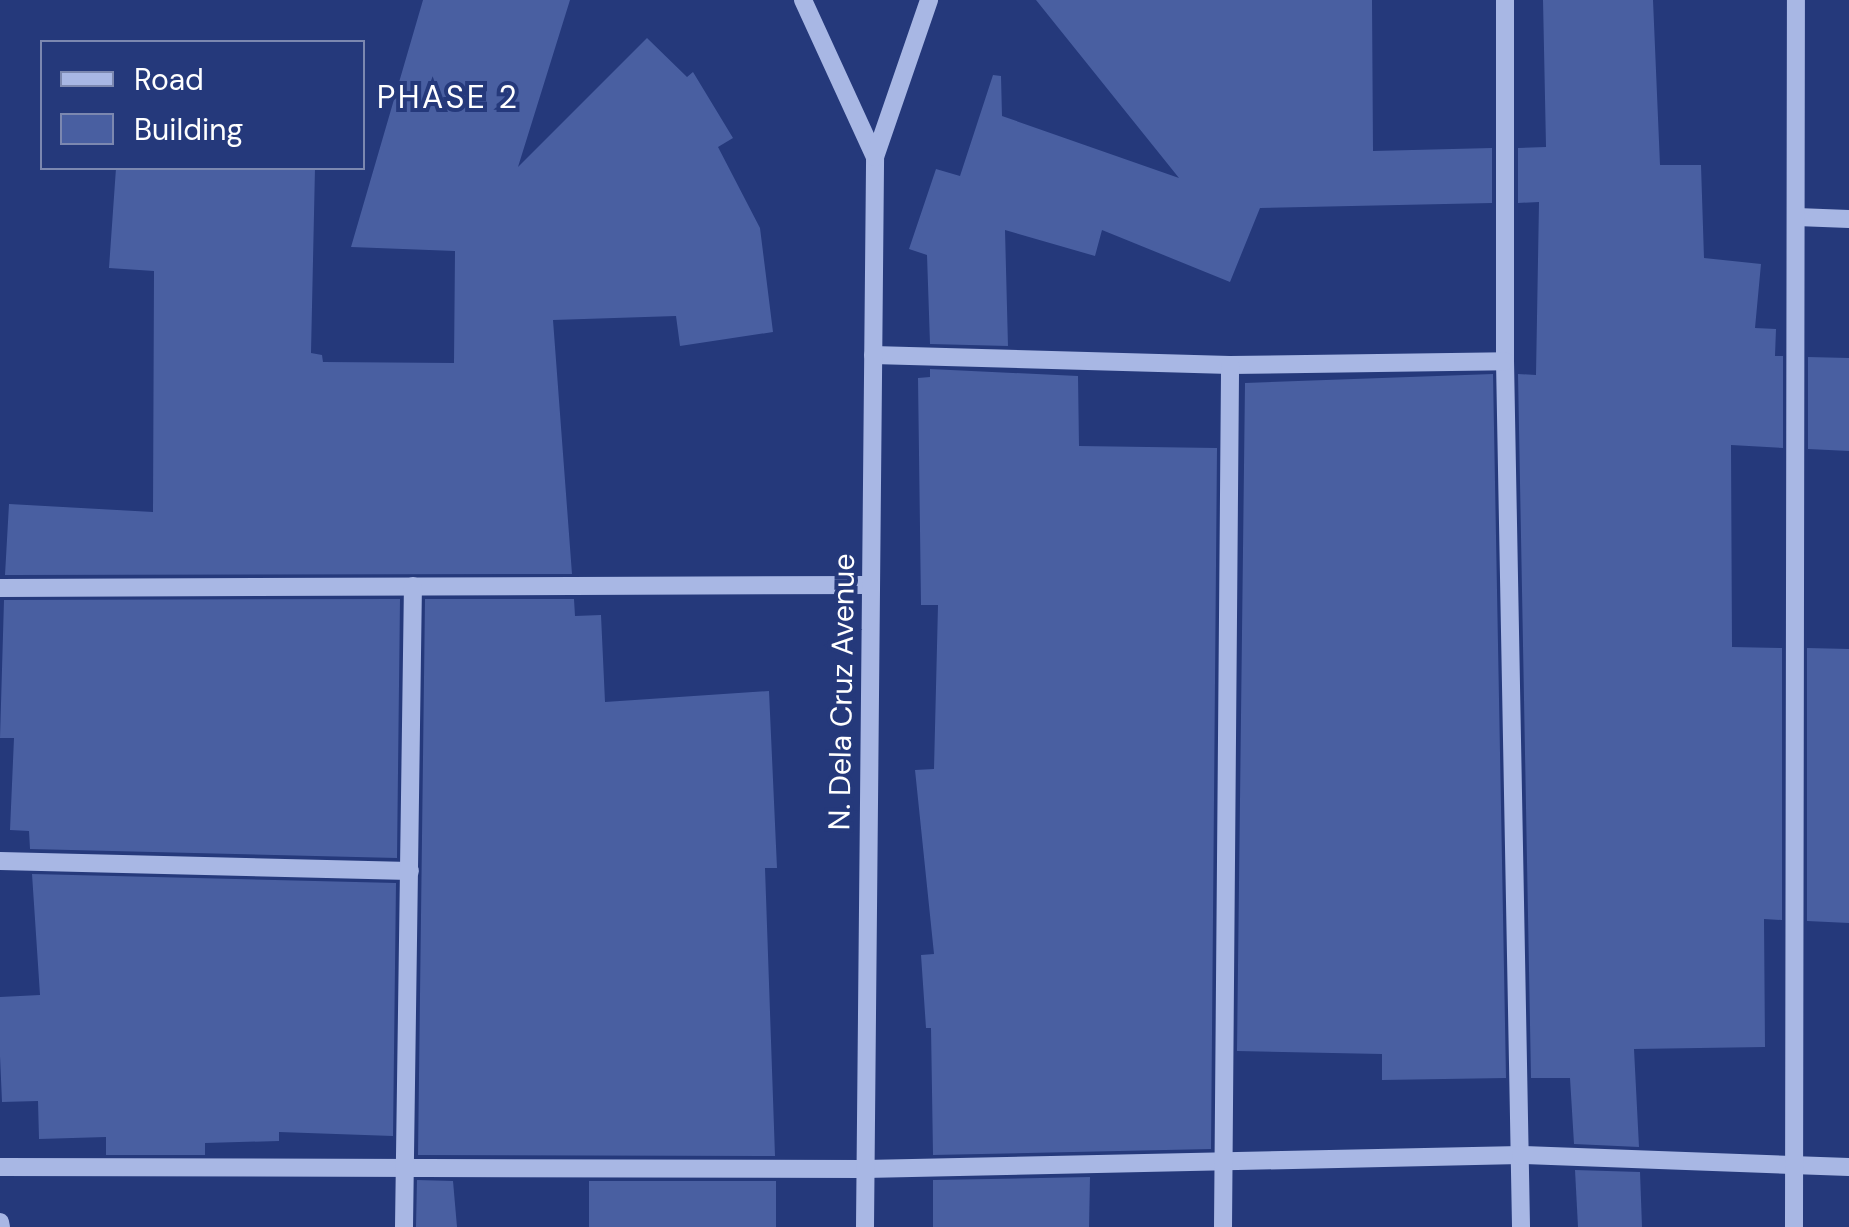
<!DOCTYPE html>
<html>
<head>
<meta charset="utf-8">
<style>
	body { margin:0 }
	#map { position:relative; width:1849px; height:1227px; overflow:hidden; background:#25397b; font-family:"DM Sans",sans-serif }
	div>[style] { position:absolute }
	.building>* { inset:0; background:#495fa1 }
	.minor>* { height:18px; margin:-9px; padding:0 9px; transform-origin:9px; border-radius:9px; background:#a8b7e4 }
	span { translate:-50% -50%; white-space:nowrap; text-align:center; line-height:1.15; -webkit-text-stroke:8px #25397b; paint-order:stroke }
	.street-label { font-size:30px; color:#fff }
	.neighbourhood-label { font-size:32px; color:#fff; letter-spacing:2.5px }
	.legend { position:absolute; left:40px; top:40px; width:325px; height:130px; box-sizing:border-box; background:#25397b; border:2px solid #7c88b0; margin:0; padding:12px 18px; list-style:none; font-size:30px; color:#fff }
	.legend li { display:flex; align-items:center; gap:20px; height:50px }
	.legend b { width:50px; border:2px solid #7c88b0 }
</style>
</head>
<body>
<div id="map">
	<div class="building">
		<i style="clip-path:polygon(423px 0,570px 0,518px 167px,647px 38px,687px 77px,693px 72px,733px 138px,718px 147px,760px 228px,773px 332px,680px 346px,676px 316px,553px 320px,572px 574px,5px 575px,9px 504px,153px 512px,154px 271px,109px 268px,116px 168px,315px 168px,311px 353px,322px 355px,323px 362px,454px 363px,455px 251px,351px 247px)"></i>
		<i style="clip-path:polygon(1036px 0,1372px 0,1373px 151px,1492px 148px,1492px 203px,1260px 208px,1230px 282px,1102px 230px,1095px 256px,1005px 230px,1008px 346px,930px 344px,927px 255px,909px 249px,936px 169px,960px 176px,993px 75px,1001px 76px,1002px 116px,1179px 178px)"></i>
		<i style="clip-path:polygon(1543px 0,1653px 0,1660px 165px,1701px 165px,1704px 258px,1761px 264px,1755px 328px,1776px 329px,1775px 356px,1783px 356px,1783px 448px,1731px 445px,1732px 647px,1782px 648px,1782px 920px,1764px 919px,1765px 1047px,1634px 1049px,1639px 1147px,1574px 1144px,1570px 1078px,1531px 1078px,1518px 374px,1536px 375px,1539px 202px,1518px 203px,1518px 148px,1546px 147px)"></i>
		<i style="clip-path:polygon(1808px 357px,1849px 358px,1849px 451px,1808px 449px)"></i>
		<i style="clip-path:polygon(930px 369px,1078px 376px,1079px 446px,1217px 448px,1211px 1149px,933px 1155px,931px 1028px,926px 1028px,921px 955px,934px 954px,915px 770px,934px 769px,938px 605px,921px 605px,918px 378px,930px 377px)"></i>
		<i style="clip-path:polygon(1493px 374px,1506px 1078px,1382px 1080px,1382px 1054px,1237px 1051px,1245px 383px)"></i>
		<i style="clip-path:polygon(400px 599px,397px 858px,30px 849px,29px 831px,10px 830px,14px 738px,0 738px,4px 600px)"></i>
		<i style="clip-path:polygon(425px 599px,574px 599px,575px 616px,601px 615px,605px 702px,769px 691px,777px 868px,765px 868px,775px 1156px,418px 1155px)"></i>
		<i style="clip-path:polygon(1807px 648px,1849px 649px,1849px 923px,1807px 921px)"></i>
		<i style="clip-path:polygon(32px 874px,396px 883px,393px 1136px,279px 1132px,279px 1141px,205px 1143px,205px 1155px,106px 1155px,106px 1137px,39px 1139px,38px 1101px,2px 1102px,0 1056px,0 997px,40px 995px)"></i>
		<i style="clip-path:polygon(1575px 1170px,1640px 1172px,1642px 1227px,1578px 1227px)"></i>
		<i style="clip-path:polygon(1090px 1177px,1089px 1227px,933px 1227px,933px 1180px)"></i>
		<i style="clip-path:polygon(417px 1180px,453px 1181px,457px 1227px,416px 1227px)"></i>
		<i style="clip-path:polygon(589px 1181px,776px 1181px,776px 1227px,589px 1227px)"></i>
	</div>
	<div class="minor">
		<i style="left:803px;top:0;width:173px;rotate:65.4deg"></i>
		<i style="left:1505px;top:0;width:361px;rotate:90deg"></i>
		<i style="left:1505px;top:361px;width:866px;rotate:88.94deg"></i>
		<i style="left:1797px;top:217px;width:52px;rotate:2.2deg"></i>
		<i style="left:873px;top:355px;width:357px;rotate:1.6deg"></i>
		<i style="left:1230px;top:365px;width:275px;rotate:-0.8deg"></i>
		<i style="left:0;top:588px;width:871px;rotate:-0.2deg"></i>
		<i style="left:0;top:861px;width:410px;rotate:1.4deg"></i>
		<i style="left:0;top:1167px;width:865px;rotate:0.13deg"></i>
		<i style="left:865px;top:1169px;width:656px;rotate:-1.22deg"></i>
		<i style="left:1521px;top:1155px;width:328px;rotate:2.1deg"></i>
		<i style="left:0;top:1222px;width:5px;rotate:79deg"></i>
		<i style="left:404px;top:1227px;width:641px;rotate:-89.2deg"></i>
		<i style="left:865px;top:1227px;width:1070px;rotate:-89.46deg"></i>
		<i style="left:875px;top:157px;width:166px;rotate:-71deg"></i>
		<i style="left:1223px;top:1227px;width:862px;rotate:-89.53deg"></i>
		<i style="left:1794px;top:1227px;width:1227px;rotate:-89.91deg"></i>
	</div>
	<div class="street-label">
		<span style="left:842px;top:692px;rotate:-89deg">N. Dela Cruz Avenue</span>
	</div>
	<div class="neighbourhood-label">
		<span style="left:448px;top:97px">PHASE 2</span>
	</div>
	<ul class="legend">
	<li><b style="height:12px;background:#a8b7e4"></b>Road</li>
	<li><b style="height:28px;background:#495fa1"></b>Building</li>
	</ul>
</div>
</body>
</html>
